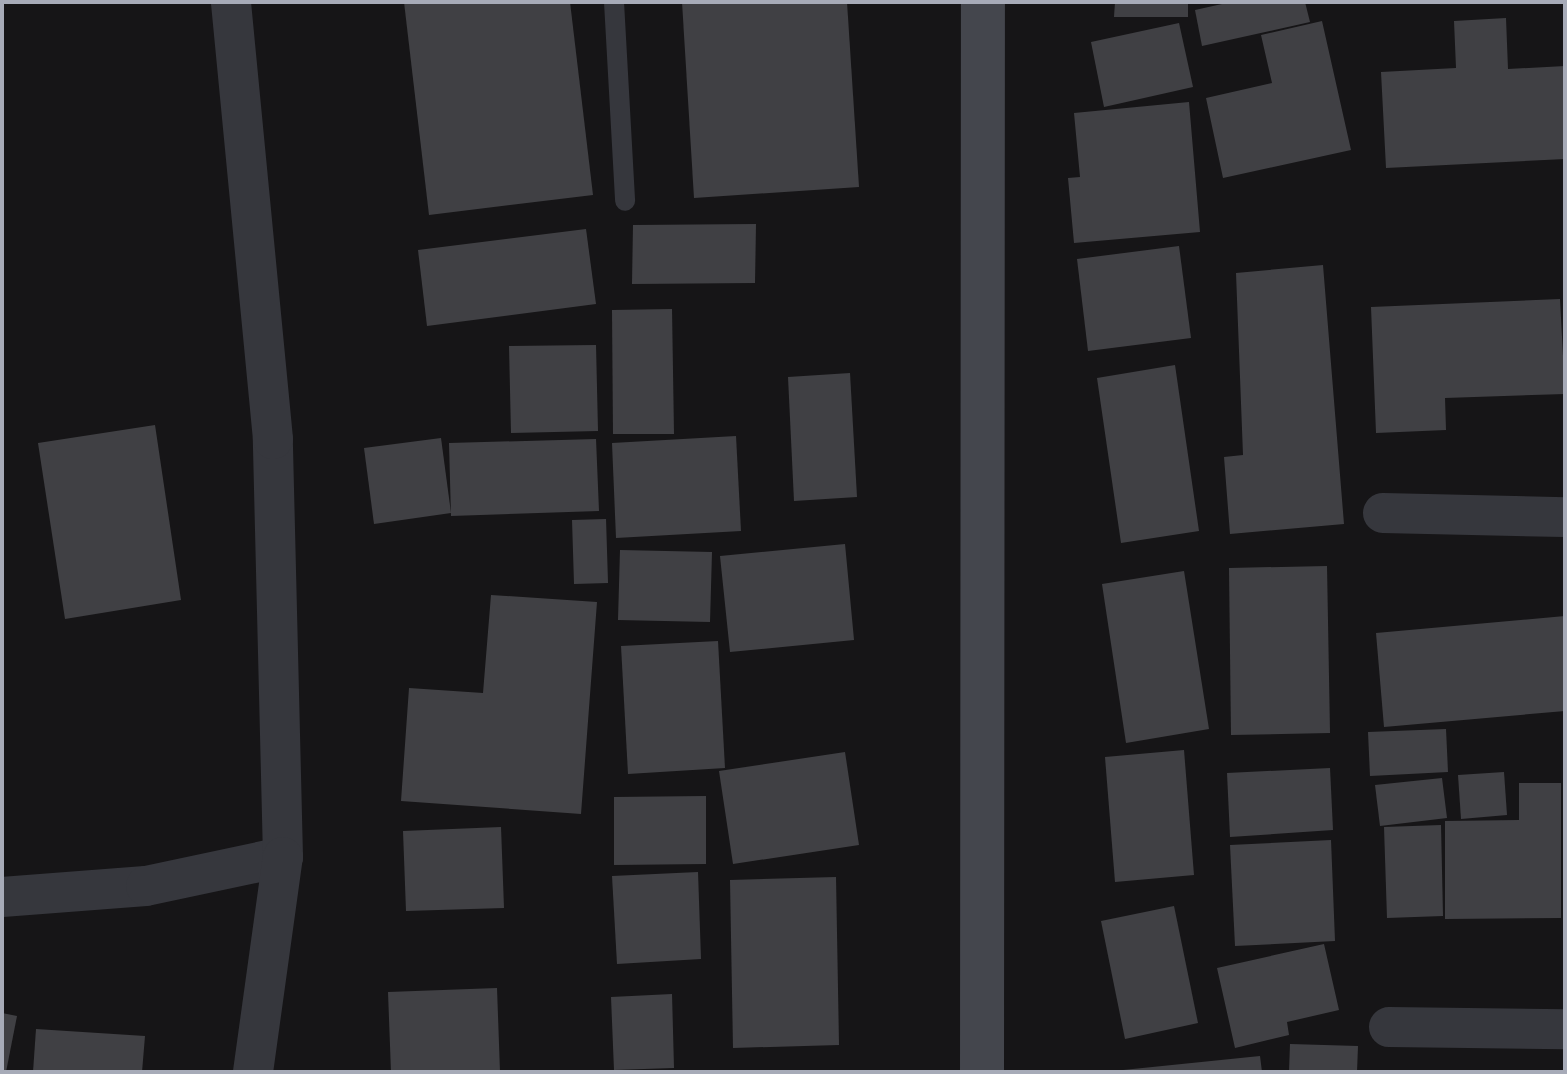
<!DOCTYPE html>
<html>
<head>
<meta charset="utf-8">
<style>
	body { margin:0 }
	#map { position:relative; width:1567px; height:1074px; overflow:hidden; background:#161517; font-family:"Titillium Web",sans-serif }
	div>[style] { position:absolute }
	.building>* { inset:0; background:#404044 }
	.lane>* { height:20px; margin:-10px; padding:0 10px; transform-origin:10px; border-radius:10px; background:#36373d }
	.street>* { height:40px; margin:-20px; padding:0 20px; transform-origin:20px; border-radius:20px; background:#36373d }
	.secondary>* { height:44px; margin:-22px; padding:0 22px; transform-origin:22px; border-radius:22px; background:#44464d }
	span { translate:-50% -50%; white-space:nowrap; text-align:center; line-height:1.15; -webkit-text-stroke:7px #111012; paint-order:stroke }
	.frame { position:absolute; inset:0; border:4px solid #a7abb8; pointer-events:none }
</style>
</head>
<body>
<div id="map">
	<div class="building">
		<i style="clip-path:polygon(404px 2px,570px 2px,593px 195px,429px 215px)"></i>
		<i style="clip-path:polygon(682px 2px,847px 2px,859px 187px,694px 198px)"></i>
		<i style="clip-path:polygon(1115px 2px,1188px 2px,1188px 17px,1114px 17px)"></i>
		<i style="clip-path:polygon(1231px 2px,1305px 2px,1310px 22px,1202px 46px,1195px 10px)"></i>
		<i style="clip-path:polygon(1506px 18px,1508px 69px,1565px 66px,1565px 159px,1386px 168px,1381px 72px,1456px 68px,1454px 21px)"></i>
		<i style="clip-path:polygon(1322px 21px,1351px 150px,1223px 178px,1206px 98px,1272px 83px,1261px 35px)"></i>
		<i style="clip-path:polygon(1179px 23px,1193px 87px,1104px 107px,1091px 42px)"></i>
		<i style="clip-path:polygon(1189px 102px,1200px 232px,1074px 243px,1068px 178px,1080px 177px,1074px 113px)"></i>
		<i style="clip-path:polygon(756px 224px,755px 283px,632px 284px,633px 225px)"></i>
		<i style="clip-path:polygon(586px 229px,596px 304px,427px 326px,418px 250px)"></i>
		<i style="clip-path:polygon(1179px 246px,1191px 338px,1088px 351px,1077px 259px)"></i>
		<i style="clip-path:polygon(1323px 265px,1344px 524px,1230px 534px,1224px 457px,1243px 455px,1236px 273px)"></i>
		<i style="clip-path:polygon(1560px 299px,1565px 394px,1445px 398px,1446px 430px,1376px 433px,1371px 307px)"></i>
		<i style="clip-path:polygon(672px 309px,674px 434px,613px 434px,612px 310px)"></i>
		<i style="clip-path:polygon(596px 345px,598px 431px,511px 433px,509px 346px)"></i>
		<i style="clip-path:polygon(1175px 365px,1199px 531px,1121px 543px,1097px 378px)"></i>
		<i style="clip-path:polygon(850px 373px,857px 497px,794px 501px,788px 377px)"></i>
		<i style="clip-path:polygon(155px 425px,181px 600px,65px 619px,38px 443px)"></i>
		<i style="clip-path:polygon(736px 436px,741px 531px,616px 538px,612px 443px)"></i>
		<i style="clip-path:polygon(441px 438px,451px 513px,374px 524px,364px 448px)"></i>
		<i style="clip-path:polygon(596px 439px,599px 511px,451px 516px,449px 443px)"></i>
		<i style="clip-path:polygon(606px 519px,608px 583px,574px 584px,572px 520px)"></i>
		<i style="clip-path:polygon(845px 544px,854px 640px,730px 652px,720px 556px)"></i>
		<i style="clip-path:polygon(620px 550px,712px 552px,710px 622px,618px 620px)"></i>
		<i style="clip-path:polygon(1327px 566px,1330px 733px,1231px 735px,1229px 568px)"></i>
		<i style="clip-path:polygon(1184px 571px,1209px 729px,1126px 743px,1102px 584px)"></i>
		<i style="clip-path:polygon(491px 595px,597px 602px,581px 814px,401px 801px,409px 688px,483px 693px)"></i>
		<i style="clip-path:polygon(1565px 616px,1565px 711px,1384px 727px,1376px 633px)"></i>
		<i style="clip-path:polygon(718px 641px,725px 768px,628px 774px,621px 646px)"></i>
		<i style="clip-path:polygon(1446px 729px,1448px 772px,1370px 776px,1368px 732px)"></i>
		<i style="clip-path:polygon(1184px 750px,1194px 875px,1115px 882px,1105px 757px)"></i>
		<i style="clip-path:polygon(845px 752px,859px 845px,733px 864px,719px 771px)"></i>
		<i style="clip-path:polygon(1330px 768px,1333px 830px,1230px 837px,1227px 773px)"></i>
		<i style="clip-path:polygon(1504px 772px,1507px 815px,1461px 819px,1458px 775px)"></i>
		<i style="clip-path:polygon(1442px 778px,1447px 818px,1380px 826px,1375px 785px)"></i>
		<i style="clip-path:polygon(1519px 783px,1561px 783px,1561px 918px,1445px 919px,1445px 821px,1519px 820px)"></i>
		<i style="clip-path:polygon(706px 796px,706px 864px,614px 865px,614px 797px)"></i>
		<i style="clip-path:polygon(1441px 825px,1443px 916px,1387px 918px,1384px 827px)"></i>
		<i style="clip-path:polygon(501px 827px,504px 908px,406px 911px,403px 831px)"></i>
		<i style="clip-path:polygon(1331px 840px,1335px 941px,1235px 946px,1230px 845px)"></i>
		<i style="clip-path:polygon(698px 872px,701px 959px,617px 964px,612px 876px)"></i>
		<i style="clip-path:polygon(836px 877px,839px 1045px,733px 1048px,730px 880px)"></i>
		<i style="clip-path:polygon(1174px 906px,1198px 1023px,1125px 1039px,1101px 921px)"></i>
		<i style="clip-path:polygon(1324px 944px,1339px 1010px,1287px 1022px,1289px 1035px,1235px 1048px,1217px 968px)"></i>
		<i style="clip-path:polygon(497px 988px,500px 1072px,391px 1072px,388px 992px)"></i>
		<i style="clip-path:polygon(672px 994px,674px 1068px,614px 1070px,611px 997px)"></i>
		<i style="clip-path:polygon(2px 1013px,17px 1016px,6px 1072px,2px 1072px)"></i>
		<i style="clip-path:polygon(36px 1029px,145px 1036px,142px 1072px,33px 1072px)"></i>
		<i style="clip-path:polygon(1290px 1044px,1358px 1046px,1357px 1072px,1289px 1072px)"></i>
		<i style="clip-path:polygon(1260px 1056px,1262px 1072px,1123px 1072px,1123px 1070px)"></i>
	</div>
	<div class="lane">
		<i style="left:614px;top:2px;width:199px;rotate:86.8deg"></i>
	</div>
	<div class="street">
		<i style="left:1383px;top:513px;width:182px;rotate:1.3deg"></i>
		<i style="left:2px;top:897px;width:144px;rotate:-4.4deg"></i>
		<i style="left:146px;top:886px;width:140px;rotate:-12deg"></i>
		<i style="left:283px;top:857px;width:418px;rotate:-91.4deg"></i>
		<i style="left:273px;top:439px;width:439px;rotate:-95.5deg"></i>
		<i style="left:1389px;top:1027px;width:176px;rotate:0.7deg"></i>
		<i style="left:253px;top:1072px;width:217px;rotate:-82.1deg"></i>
	</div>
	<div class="secondary">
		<i style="left:982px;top:1072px;width:1070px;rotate:-89.95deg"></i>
	</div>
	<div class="frame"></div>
</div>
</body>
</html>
